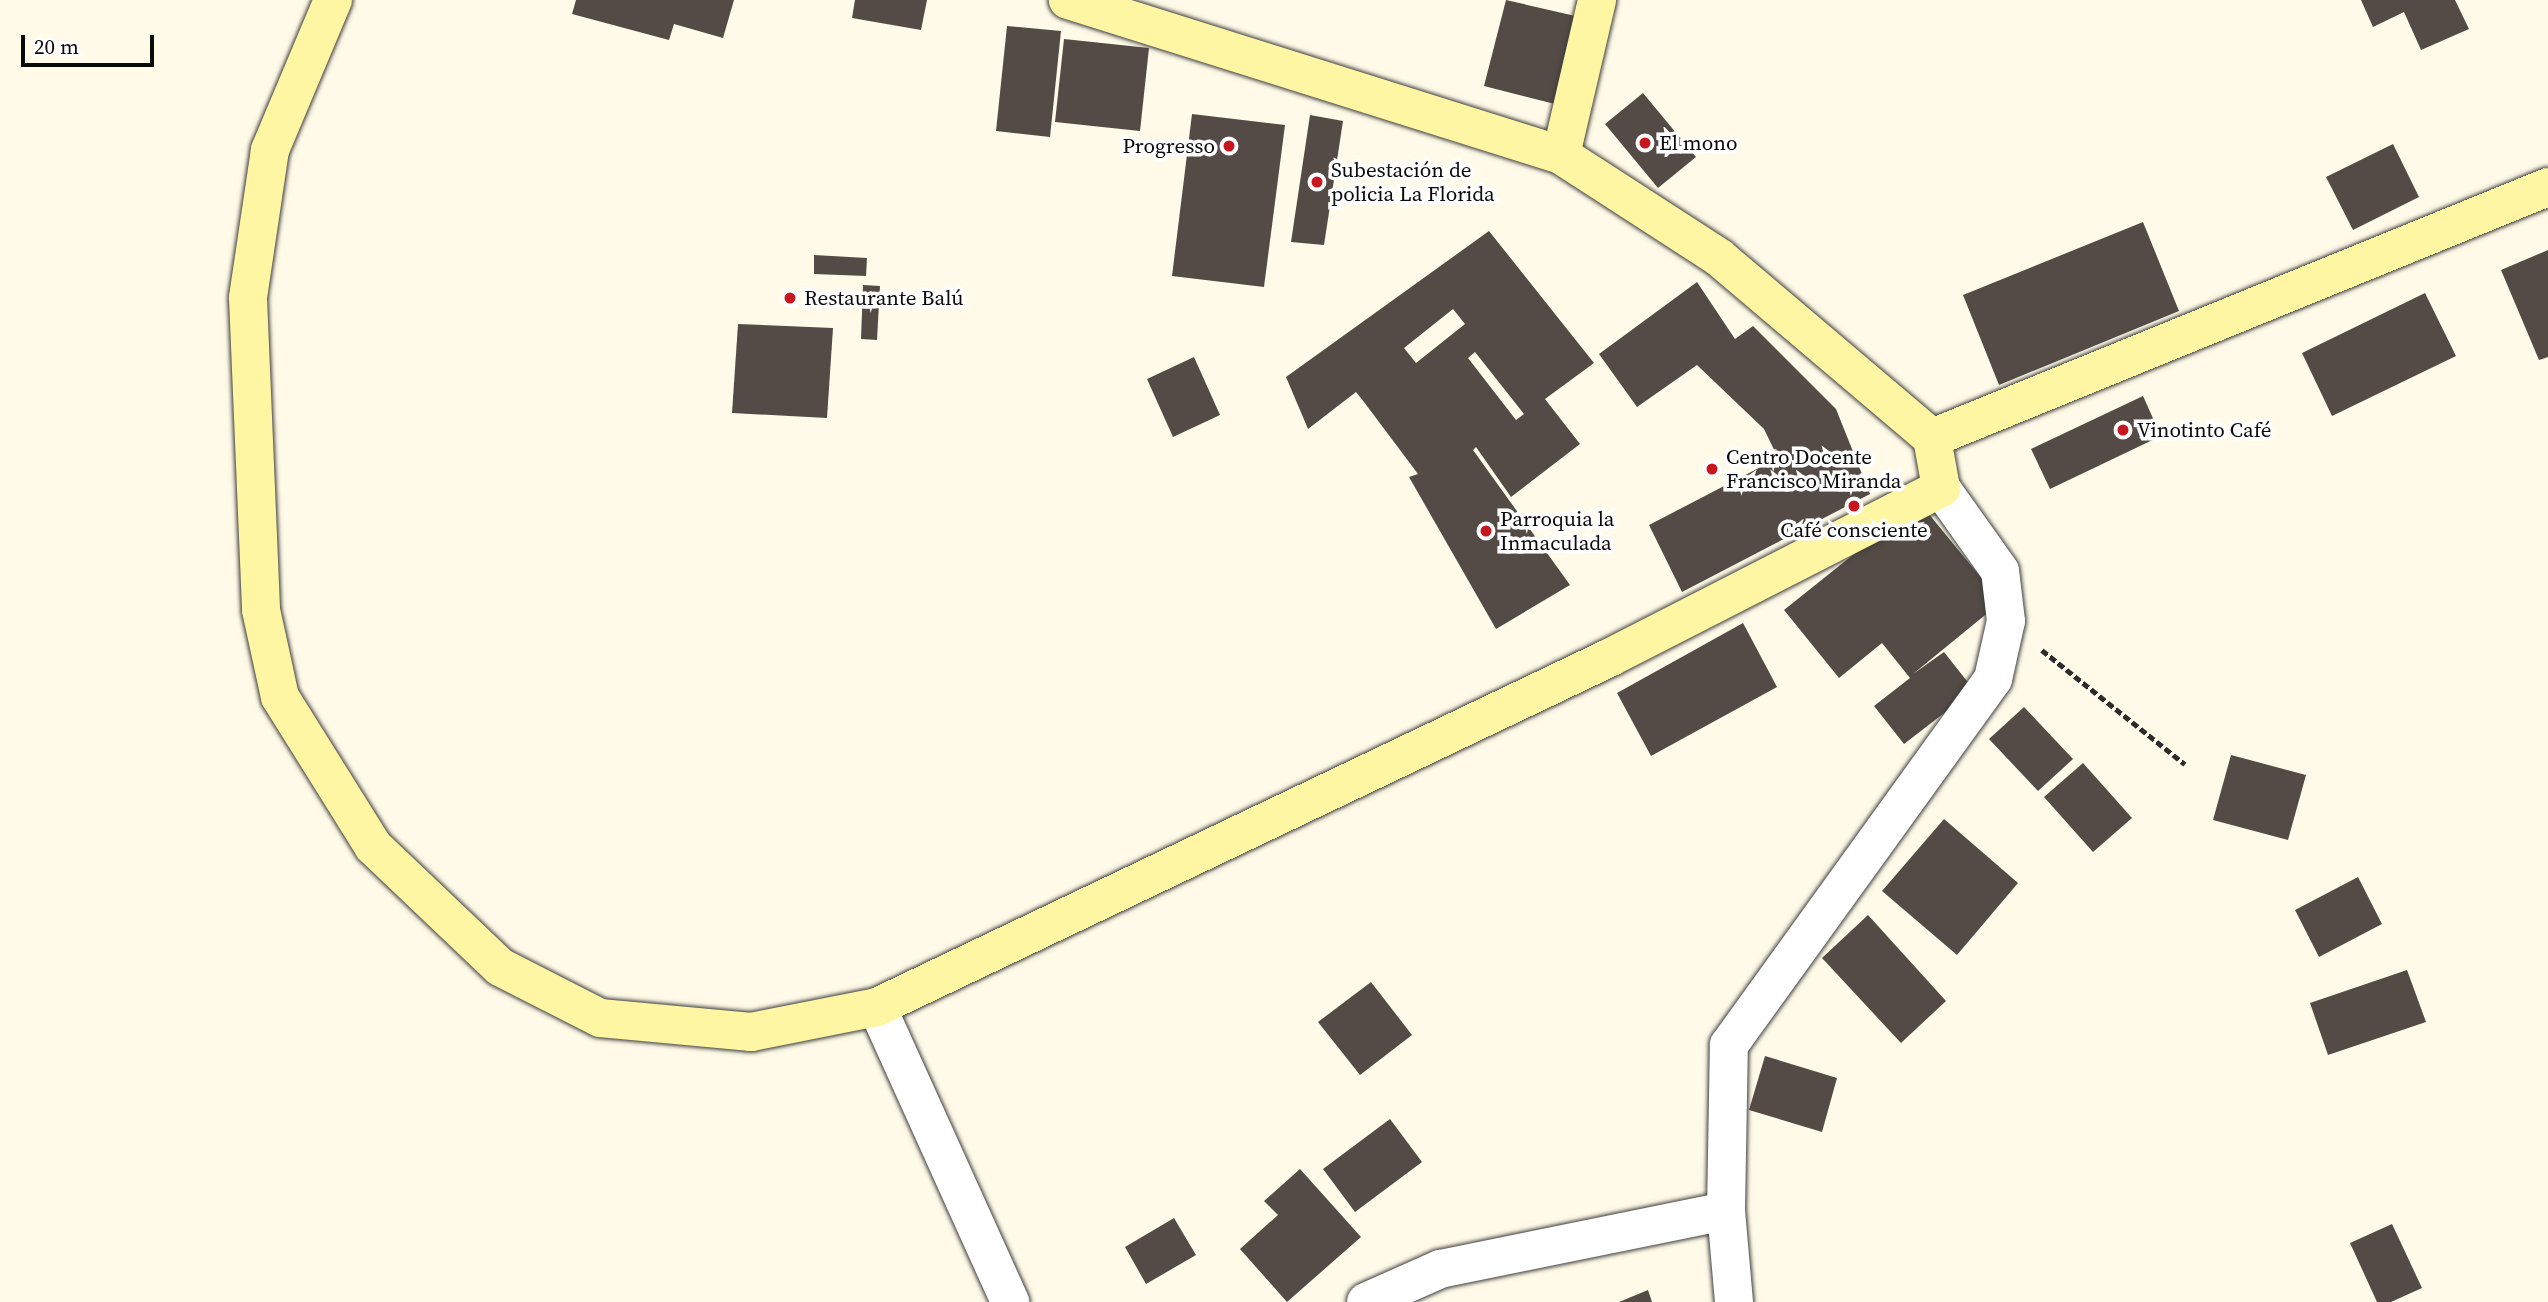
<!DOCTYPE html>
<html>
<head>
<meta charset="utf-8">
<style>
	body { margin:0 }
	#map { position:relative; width:2548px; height:1302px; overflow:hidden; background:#fffbe8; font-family:"Source Serif 4",serif }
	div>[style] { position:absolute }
	.building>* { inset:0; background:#544b46 }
	.path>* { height:4.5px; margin-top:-2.25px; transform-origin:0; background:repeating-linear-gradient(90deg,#2c2c2c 0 7px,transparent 0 10.5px) }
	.roads { filter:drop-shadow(0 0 2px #3d3d3d) drop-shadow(0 0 2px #3d3d3d) }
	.street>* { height:38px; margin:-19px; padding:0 19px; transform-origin:19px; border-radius:19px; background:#fff }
	.secondary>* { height:38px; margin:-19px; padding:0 19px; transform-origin:19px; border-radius:19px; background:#fff6a3 }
	.dots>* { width:19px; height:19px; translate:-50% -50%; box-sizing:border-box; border:4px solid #fff; border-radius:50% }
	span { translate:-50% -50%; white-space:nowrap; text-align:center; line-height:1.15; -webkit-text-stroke:7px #fff; paint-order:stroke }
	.poi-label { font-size:21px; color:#0a0a0a }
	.left { translate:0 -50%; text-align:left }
	.right { translate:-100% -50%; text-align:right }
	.scale { position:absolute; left:21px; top:35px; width:133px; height:32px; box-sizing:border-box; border:4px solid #0a0a0a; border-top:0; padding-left:9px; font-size:21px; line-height:24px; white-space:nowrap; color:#0a0a0a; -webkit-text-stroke:5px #fff; paint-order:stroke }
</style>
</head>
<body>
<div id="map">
	<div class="building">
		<i style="clip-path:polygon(576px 0,734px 0,723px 38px,674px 24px,669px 40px,572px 14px)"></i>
		<i style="clip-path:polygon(855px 0,927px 0,921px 30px,852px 18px)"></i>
		<i style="clip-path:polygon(1506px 0,1584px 18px,1563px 106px,1484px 86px)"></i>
		<i style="clip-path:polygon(2361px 0,2455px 0,2469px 29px,2421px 50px,2404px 12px,2373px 27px)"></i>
		<i style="clip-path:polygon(1007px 26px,1061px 31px,1050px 137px,996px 131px)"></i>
		<i style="clip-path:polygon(1064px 39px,1149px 48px,1140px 131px,1055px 122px)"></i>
		<i style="clip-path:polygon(1643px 93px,1696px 157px,1658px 188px,1605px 124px)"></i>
		<i style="clip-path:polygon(1192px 114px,1285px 125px,1264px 287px,1172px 276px)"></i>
		<i style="clip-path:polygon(1310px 115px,1343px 121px,1324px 245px,1291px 242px)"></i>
		<i style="clip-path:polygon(2393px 144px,2419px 197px,2353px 230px,2326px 177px)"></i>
		<i style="clip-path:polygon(2143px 222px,2179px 311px,1999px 385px,1963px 295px)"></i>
		<i style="clip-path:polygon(evenodd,1489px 231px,1594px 363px,1545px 399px,1580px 444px,1511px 497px,1476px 447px,1473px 450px,1570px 585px,1496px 629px,1409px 477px,1418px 474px,1364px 402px,1356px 392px,1308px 429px,1286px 377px,1489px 231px,1453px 309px,1465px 324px,1416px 363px,1404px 348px,1453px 309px,1489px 231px,1475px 352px,1524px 414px,1516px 420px,1468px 358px,1475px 352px)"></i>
		<i style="clip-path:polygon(2548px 250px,2548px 357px,2539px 360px,2501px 270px)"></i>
		<i style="clip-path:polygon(814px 255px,867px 258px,866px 276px,814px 274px)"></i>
		<i style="clip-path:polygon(1697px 282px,1735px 339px,1753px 326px,1836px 409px,1870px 494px,1682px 592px,1649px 525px,1778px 458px,1764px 429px,1697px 365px,1637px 407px,1599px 354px)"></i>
		<i style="clip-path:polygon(863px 285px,880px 286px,877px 340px,861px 339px)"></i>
		<i style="clip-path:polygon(2425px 293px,2456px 356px,2332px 416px,2302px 353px)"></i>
		<i style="clip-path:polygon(738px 324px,833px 328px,827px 418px,732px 413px)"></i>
		<i style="clip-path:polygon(1194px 357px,1220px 415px,1173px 437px,1147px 379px)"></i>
		<i style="clip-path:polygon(2143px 396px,2161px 436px,2050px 489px,2031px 449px)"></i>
		<i style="clip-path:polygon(1919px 502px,2001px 602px,1913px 674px,1944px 652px,1974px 690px,1904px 744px,1874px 706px,1910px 678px,1882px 643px,1839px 678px,1784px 610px)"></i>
		<i style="clip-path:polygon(1743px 623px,1777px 687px,1651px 756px,1617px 693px)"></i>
		<i style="clip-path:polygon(2024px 707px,2073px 759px,2038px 791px,1989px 739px)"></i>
		<i style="clip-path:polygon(2231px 755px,2306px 775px,2288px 840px,2213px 820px)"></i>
		<i style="clip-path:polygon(2083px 763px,2132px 818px,2093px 852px,2044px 797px)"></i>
		<i style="clip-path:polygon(1944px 819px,2018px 883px,1957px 955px,1882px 891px)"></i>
		<i style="clip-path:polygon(2358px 877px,2382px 924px,2319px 957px,2295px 910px)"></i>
		<i style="clip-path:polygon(1868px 915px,1946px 1001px,1901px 1043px,1822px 958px)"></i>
		<i style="clip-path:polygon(2407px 970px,2426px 1022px,2328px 1055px,2310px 1003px)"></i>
		<i style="clip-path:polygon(1371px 982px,1412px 1035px,1360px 1075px,1318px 1022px)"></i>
		<i style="clip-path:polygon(1765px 1056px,1837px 1078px,1822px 1132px,1749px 1110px)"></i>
		<i style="clip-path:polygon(1390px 1119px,1422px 1162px,1355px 1212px,1323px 1169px)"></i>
		<i style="clip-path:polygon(1300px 1169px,1361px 1237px,1287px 1302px,1240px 1249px,1278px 1215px,1264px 1201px)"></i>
		<i style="clip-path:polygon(1174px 1218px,1196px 1255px,1146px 1284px,1125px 1247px)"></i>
		<i style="clip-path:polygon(2392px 1224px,2422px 1288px,2391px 1302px,2377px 1302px,2350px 1243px)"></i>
		<i style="clip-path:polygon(1648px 1290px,1652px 1302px,1619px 1302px)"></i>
	</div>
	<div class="path">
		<i style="left:2042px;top:650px;width:183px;rotate:38.6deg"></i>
	</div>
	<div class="roads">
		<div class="street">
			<i style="left:877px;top:1007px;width:324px;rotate:65.7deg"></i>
			<i style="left:1366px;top:1302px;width:81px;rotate:-24deg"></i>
			<i style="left:1440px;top:1269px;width:292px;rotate:-11.5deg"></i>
			<i style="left:1734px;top:1302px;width:91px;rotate:-95deg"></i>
			<i style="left:1726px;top:1211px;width:166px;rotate:-89deg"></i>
			<i style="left:1729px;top:1045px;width:451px;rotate:-54.2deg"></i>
			<i style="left:1993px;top:679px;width:59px;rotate:-77.4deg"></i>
			<i style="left:2006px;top:621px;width:50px;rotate:-96.8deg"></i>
			<i style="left:2000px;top:571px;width:102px;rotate:-125.4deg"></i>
		</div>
		<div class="secondary">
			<i style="left:333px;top:0;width:163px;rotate:112.8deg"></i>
			<i style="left:270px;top:150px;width:150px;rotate:98.5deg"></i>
			<i style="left:248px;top:298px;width:312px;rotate:87.6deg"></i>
			<i style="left:261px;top:610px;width:89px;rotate:77.7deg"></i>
			<i style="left:280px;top:697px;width:176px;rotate:58deg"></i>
			<i style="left:373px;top:846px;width:175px;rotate:43.6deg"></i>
			<i style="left:500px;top:967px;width:112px;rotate:27deg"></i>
			<i style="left:600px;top:1018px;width:152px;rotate:5.3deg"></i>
			<i style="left:751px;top:1032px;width:128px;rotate:-11.2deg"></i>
			<i style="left:877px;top:1007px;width:813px;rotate:-25.49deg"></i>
			<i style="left:1611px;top:657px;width:371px;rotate:-27.1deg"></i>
			<i style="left:1941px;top:488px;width:51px;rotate:-100.2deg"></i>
			<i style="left:1932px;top:438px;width:278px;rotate:-139.7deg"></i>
			<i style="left:1720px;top:258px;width:189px;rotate:-147.1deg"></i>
			<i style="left:1561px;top:155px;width:517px;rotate:-162.55deg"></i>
			<i style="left:1561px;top:155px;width:159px;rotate:-76.9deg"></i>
			<i style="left:1932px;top:438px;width:665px;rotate:-22.17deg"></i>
		</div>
	</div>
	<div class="dots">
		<i style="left:1645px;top:143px;background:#c7161d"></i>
		<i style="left:1229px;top:146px;background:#c7161d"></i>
		<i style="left:1317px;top:182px;background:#c7161d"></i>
		<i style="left:790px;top:298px;background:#c7161d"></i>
		<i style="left:2123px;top:430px;background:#c7161d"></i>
		<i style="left:1712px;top:469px;background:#c7161d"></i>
		<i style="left:1854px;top:506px;background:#c7161d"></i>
		<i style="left:1486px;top:531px;background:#c7161d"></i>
	</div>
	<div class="poi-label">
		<span class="left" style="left:1659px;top:143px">El mono</span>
		<span class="right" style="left:1215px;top:146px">Progresso</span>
		<span class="left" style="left:1331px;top:182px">Subestación de<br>policia La Florida</span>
		<span class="left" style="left:804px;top:298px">Restaurante Balú</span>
		<span class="left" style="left:2137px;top:430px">Vinotinto Café</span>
		<span class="left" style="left:1726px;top:469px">Centro Docente<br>Francisco Miranda</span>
		<span class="left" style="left:1500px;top:531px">Parroquia la<br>Inmaculada</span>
		<span style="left:1854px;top:530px">Café consciente</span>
	</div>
	<div class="scale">20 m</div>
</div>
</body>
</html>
